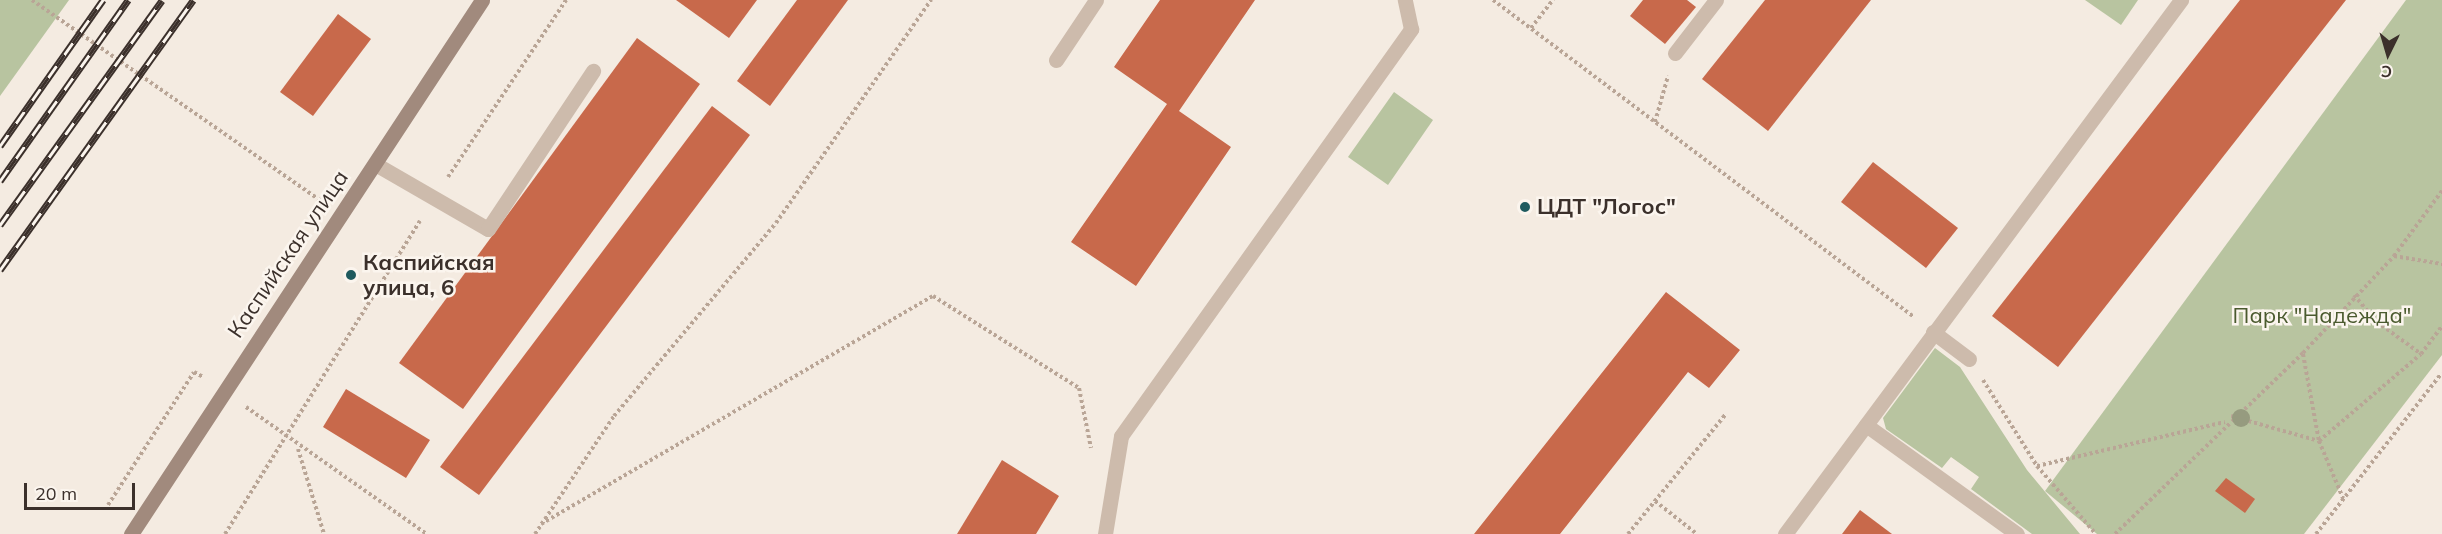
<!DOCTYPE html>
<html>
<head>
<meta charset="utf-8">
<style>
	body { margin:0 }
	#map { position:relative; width:2442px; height:534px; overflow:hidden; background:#f4ebe1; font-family:Mulish,sans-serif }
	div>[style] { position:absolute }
	.green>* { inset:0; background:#b8c4a0 }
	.building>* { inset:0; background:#c8694b }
	.path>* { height:4px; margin-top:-2px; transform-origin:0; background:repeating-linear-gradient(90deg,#b9a596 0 3px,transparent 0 6px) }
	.service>* { height:15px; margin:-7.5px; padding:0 7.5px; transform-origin:7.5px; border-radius:7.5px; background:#cdbbac }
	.secondary>* { height:15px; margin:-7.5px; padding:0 7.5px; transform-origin:7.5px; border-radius:7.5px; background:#a18a7d }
	.rail>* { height:7px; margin-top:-3.5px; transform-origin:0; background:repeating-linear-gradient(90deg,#fbf5ee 0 14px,#3b302b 0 28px); box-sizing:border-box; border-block:2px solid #3b302b }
	.trees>* { width:18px; height:18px; margin:-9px; border-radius:50%; background:#969b7f }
	.dots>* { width:16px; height:16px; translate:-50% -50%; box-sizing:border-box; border:3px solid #fbf5ee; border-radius:50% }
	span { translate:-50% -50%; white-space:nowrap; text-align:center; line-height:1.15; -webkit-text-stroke:5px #fbf5ee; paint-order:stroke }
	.poi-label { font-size:22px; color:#3b302b; font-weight:700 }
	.left { translate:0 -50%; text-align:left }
	.street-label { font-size:22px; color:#3b302b }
	.park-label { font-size:22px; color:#4a5a2e }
	.north { position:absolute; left:2358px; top:24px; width:60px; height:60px; -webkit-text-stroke:4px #fbf5ee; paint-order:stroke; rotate:185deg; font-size:16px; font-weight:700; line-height:24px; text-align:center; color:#3b302b }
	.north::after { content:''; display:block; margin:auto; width:21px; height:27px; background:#3b302b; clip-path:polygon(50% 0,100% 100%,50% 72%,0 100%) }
	.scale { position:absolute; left:24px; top:483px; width:111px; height:27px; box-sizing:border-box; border:3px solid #3b302b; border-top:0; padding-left:8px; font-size:18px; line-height:21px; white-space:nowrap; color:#3b302b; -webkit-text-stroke:4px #fbf5ee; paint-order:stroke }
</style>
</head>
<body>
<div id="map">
	<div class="green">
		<i style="clip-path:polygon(0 0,69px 0,0 96px)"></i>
		<i style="clip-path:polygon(2085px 0,2138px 0,2121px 25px)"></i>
		<i style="clip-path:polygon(2406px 0,2442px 0,2442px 355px,2304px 534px,2097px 534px,2045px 491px)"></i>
		<i style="clip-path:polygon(1394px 92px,1433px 120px,1388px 185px,1348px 157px)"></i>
		<i style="clip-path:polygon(1935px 348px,1960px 367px,2027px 470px,2080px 534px,2032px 534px,1971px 489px,1979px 477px,1951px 457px,1942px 468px,1886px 429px,1883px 418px)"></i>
	</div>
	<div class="building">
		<i style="clip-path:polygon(676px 0,757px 0,729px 38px)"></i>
		<i style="clip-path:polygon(797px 0,848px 0,770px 106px,737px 81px)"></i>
		<i style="clip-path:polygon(1160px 0,1255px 0,1179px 111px,1231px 147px,1136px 286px,1071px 242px,1167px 104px,1114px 67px)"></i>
		<i style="clip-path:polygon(1643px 0,1687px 0,1696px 7px,1665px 44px,1630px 16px)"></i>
		<i style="clip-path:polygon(1765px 0,1871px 0,1768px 131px,1702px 79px)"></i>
		<i style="clip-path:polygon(2240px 0,2346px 0,2058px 367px,1992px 316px)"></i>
		<i style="clip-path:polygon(338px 14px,371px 39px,313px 116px,280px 92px)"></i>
		<i style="clip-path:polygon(637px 38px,700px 84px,463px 409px,399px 363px)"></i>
		<i style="clip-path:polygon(712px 106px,750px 135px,479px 495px,440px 467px)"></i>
		<i style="clip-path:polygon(1873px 162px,1958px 228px,1926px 268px,1841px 202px)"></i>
		<i style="clip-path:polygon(1666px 292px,1740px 350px,1709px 388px,1688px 372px,1560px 534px,1474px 534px)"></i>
		<i style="clip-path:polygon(346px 389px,430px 440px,406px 478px,323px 427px)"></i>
		<i style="clip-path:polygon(1002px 460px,1059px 496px,1036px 534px,957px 534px)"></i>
		<i style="clip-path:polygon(2226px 478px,2255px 499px,2245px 513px,2215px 491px)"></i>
		<i style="clip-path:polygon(1860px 510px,1892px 534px,1842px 534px)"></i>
	</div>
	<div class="path">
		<i style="left:32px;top:0;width:351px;rotate:34.8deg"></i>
		<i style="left:1493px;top:0;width:527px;rotate:36.98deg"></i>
		<i style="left:1531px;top:28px;width:36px;rotate:-52deg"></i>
		<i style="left:1655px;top:122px;width:48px;rotate:-74.2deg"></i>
		<i style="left:448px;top:177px;width:213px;rotate:-56.3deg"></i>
		<i style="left:2394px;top:256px;width:49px;rotate:9.5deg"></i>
		<i style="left:2354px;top:295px;width:35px;rotate:50deg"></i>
		<i style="left:2377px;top:322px;width:54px;rotate:36deg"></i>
		<i style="left:2303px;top:354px;width:88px;rotate:79.6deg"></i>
		<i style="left:2319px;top:441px;width:134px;rotate:-40.5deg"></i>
		<i style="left:2421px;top:354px;width:35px;rotate:-53deg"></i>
		<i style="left:1983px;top:380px;width:102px;rotate:57.9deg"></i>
		<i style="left:2037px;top:466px;width:90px;rotate:49.1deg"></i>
		<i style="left:246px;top:407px;width:221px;rotate:35.1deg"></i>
		<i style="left:2231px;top:416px;width:91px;rotate:15.9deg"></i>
		<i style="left:2319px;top:441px;width:62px;rotate:67.2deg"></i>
		<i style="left:298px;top:449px;width:89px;rotate:73deg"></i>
		<i style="left:2037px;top:466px;width:193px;rotate:-13.2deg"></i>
		<i style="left:1655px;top:501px;width:53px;rotate:38.2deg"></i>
		<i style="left:108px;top:505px;width:158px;rotate:-57.1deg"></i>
		<i style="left:194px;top:372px;width:10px;rotate:29deg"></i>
		<i style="left:541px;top:524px;width:453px;rotate:-30.2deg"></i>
		<i style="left:933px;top:296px;width:173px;rotate:32.2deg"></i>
		<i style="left:1079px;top:388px;width:61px;rotate:78.7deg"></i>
		<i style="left:225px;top:534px;width:369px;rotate:-58.1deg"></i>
		<i style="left:535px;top:534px;width:142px;rotate:-56.2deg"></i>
		<i style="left:614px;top:416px;width:252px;rotate:-50deg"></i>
		<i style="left:776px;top:223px;width:272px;rotate:-55.2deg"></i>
		<i style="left:1628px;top:534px;width:155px;rotate:-50.8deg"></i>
		<i style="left:2115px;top:534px;width:261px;rotate:-43.9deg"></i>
		<i style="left:2303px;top:353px;width:133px;rotate:-46.8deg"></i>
		<i style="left:2394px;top:256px;width:81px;rotate:-53.6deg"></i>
		<i style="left:2316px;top:534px;width:204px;rotate:-52deg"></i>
	</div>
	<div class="service">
		<i style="left:1675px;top:53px;width:67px;rotate:-52.3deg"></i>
		<i style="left:1056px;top:60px;width:72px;rotate:-56.3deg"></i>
		<i style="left:377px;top:165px;width:128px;rotate:30deg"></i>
		<i style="left:488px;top:229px;width:190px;rotate:-56.4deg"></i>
		<i style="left:1933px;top:332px;width:45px;rotate:36.9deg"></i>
		<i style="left:1866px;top:425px;width:186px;rotate:35.8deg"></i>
		<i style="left:1105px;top:534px;width:99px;rotate:-80.7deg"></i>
		<i style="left:1121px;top:436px;width:500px;rotate:-54.5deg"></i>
		<i style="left:1411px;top:29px;width:30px;rotate:-102deg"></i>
		<i style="left:1785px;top:534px;width:665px;rotate:-53.44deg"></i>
	</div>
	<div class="secondary">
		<i style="left:131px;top:534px;width:639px;rotate:-56.68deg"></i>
	</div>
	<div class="rail">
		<i style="left:0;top:146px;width:179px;rotate:-54.8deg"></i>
		<i style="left:0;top:181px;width:222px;rotate:-54.7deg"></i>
		<i style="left:0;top:225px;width:277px;rotate:-54.2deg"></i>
		<i style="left:0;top:270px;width:332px;rotate:-54.4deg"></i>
	</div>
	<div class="trees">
		<i style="left:2241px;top:418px"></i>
	</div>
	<div class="dots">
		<i style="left:1525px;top:207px;background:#1f5a5e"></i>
		<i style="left:351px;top:275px;background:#1f5a5e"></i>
	</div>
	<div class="poi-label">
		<span class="left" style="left:1537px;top:207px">ЦДТ "Логос"</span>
		<span class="left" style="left:363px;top:275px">Каспийская<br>улица, 6</span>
	</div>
	<div class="street-label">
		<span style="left:288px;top:254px;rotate:-56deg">Каспийская улица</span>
	</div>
	<div class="park-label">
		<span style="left:2322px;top:316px">Парк "Надежда"</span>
	</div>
	<div class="north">С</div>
	<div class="scale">20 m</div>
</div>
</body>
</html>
